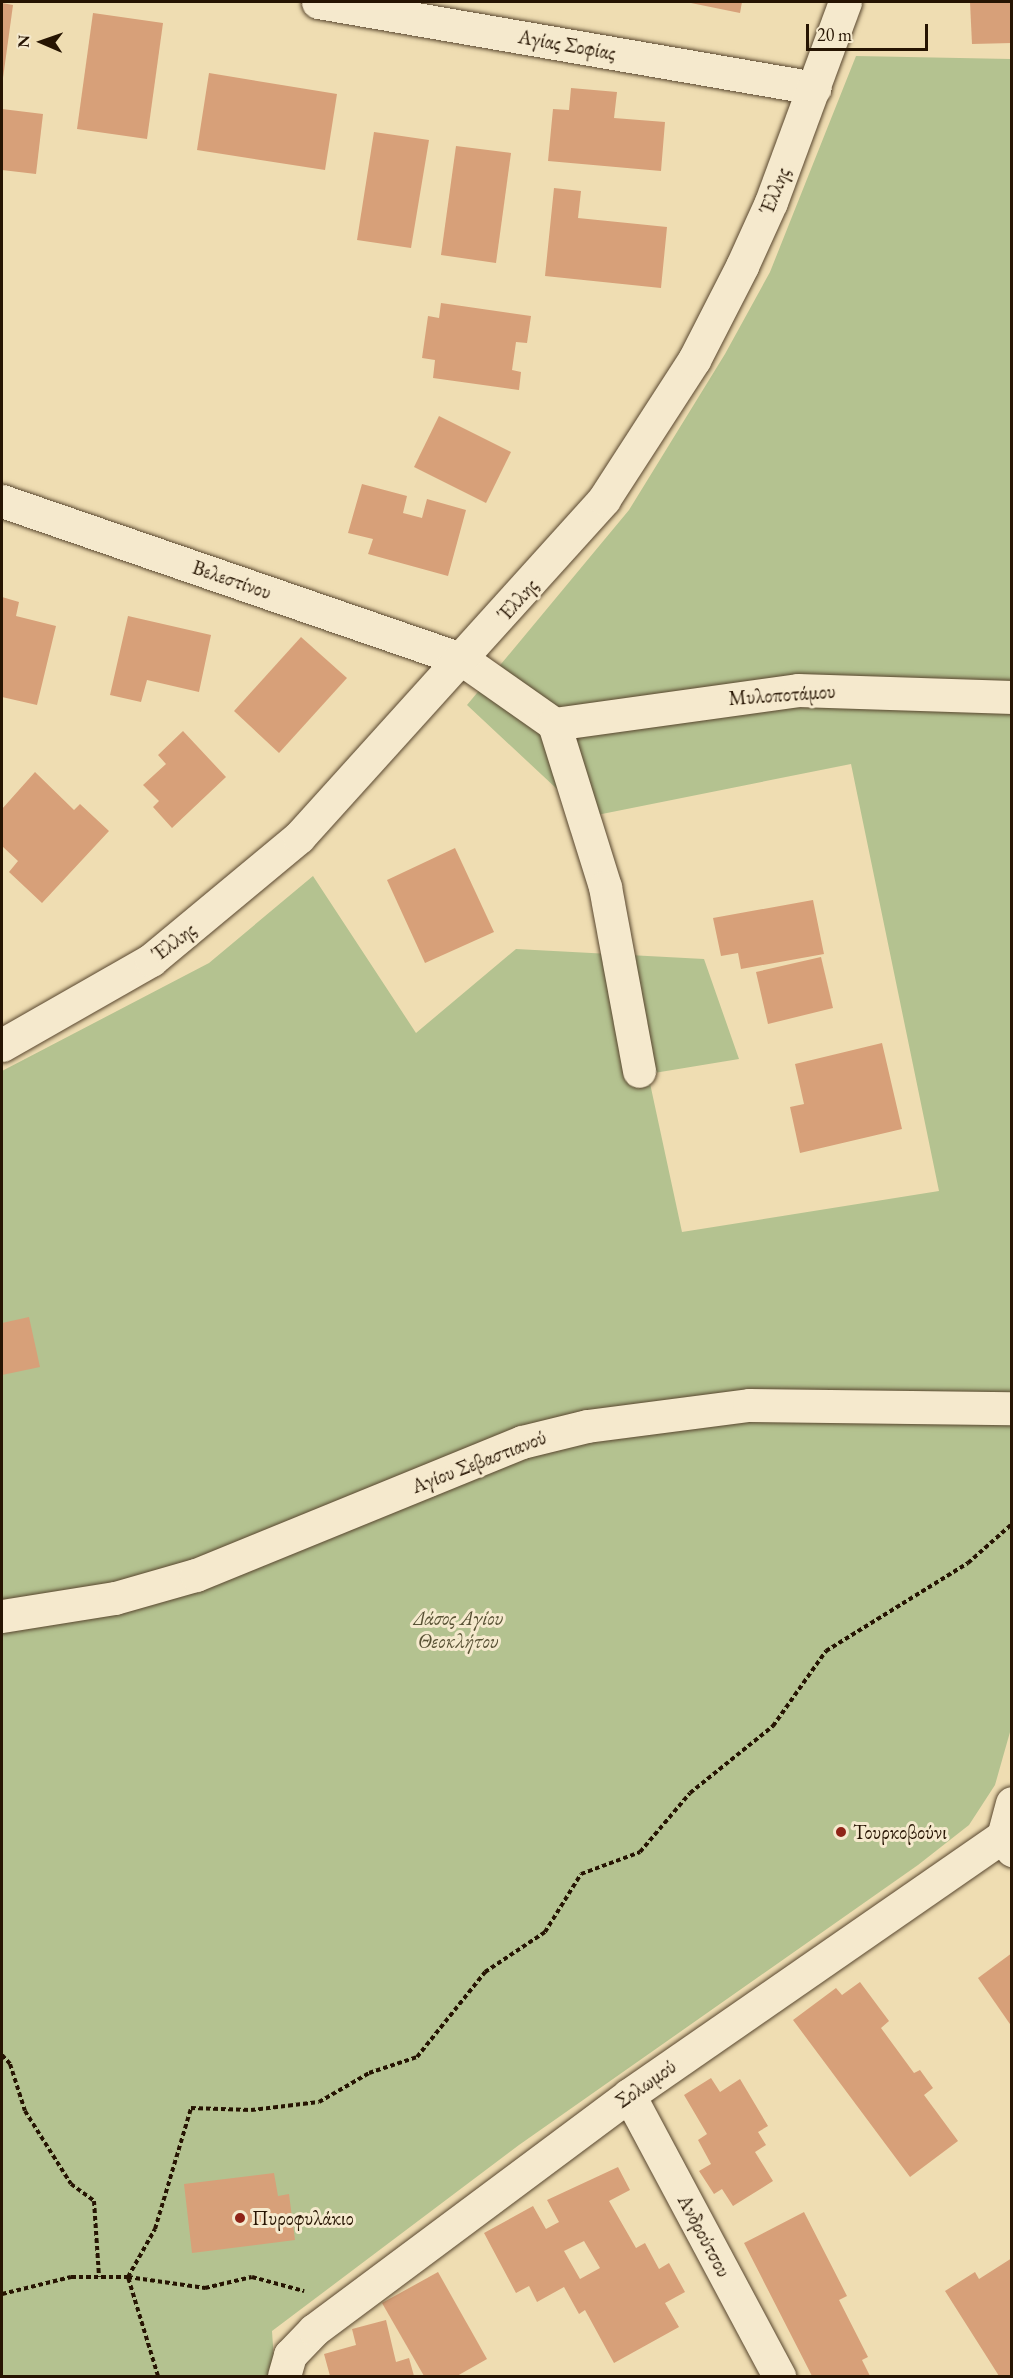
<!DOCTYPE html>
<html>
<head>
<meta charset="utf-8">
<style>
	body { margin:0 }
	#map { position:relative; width:1013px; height:2378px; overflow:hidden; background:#efddb2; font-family:"EB Garamond",serif }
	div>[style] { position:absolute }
	.green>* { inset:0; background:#b4c290 }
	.building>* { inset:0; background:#d7a079 }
	.path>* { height:4px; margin-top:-2px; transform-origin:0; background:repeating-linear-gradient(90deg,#261402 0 4.5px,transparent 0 7.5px) }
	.roads { filter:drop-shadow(0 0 2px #58462e) drop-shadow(0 0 2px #58462e) }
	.street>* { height:33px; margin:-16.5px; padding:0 16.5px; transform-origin:16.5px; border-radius:16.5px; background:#f5e9cd }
	.secondary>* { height:33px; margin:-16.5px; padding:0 16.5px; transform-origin:16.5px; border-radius:16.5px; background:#f5e9cd }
	.dots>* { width:16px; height:16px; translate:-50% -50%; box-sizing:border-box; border:3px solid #f5e9cd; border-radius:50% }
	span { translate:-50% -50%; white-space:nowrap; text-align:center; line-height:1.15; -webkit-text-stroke:6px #f5e9cd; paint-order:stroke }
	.street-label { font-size:20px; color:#261402 }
	.park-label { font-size:20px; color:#585134; font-style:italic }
	.poi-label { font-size:20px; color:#261402 }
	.left { translate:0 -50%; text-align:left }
	.frame { position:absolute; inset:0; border:3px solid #261402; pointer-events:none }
	.north { position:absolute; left:12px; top:12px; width:60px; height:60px; -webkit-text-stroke:4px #f5e9cd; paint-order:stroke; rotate:272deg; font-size:16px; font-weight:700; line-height:24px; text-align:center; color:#261402 }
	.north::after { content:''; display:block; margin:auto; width:21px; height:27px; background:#261402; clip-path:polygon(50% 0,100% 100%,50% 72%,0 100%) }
	.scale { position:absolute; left:806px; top:24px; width:122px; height:27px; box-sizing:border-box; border:3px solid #261402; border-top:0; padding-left:8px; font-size:18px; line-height:21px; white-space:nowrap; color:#261402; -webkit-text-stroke:4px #f5e9cd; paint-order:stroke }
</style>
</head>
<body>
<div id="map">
	<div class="green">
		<i style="clip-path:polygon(856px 56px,1011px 59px,1012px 1725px,995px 1785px,969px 1825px,918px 1865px,519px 2145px,272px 2331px,275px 2376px,2px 2376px,2px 1071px,209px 963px,313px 876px,416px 1033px,516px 949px,704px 959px,739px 1059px,648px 1074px,682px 1232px,939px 1191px,851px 764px,587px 817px,467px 705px,629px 510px,725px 354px,770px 272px)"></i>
	</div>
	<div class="building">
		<i style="clip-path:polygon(686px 2px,742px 2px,740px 13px)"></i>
		<i style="clip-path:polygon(970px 2px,1012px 2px,1012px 43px,972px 44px)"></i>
		<i style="clip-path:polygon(2px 3px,13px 5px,3px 78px,2px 78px)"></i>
		<i style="clip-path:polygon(93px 13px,163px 23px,147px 139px,77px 129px)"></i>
		<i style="clip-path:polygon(209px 73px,337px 94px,325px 170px,197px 150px)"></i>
		<i style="clip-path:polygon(571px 88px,617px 92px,614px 118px,665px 122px,661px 171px,548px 161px,553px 109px,569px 110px)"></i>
		<i style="clip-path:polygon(2px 109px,43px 114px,36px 174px,2px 170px)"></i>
		<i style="clip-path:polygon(374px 132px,429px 140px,411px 248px,357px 240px)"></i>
		<i style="clip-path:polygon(456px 146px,511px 153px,496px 263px,441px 255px)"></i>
		<i style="clip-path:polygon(554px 188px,581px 191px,578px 218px,667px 227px,661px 288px,545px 276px)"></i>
		<i style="clip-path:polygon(441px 303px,531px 316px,527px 343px,516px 342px,512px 370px,521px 372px,519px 390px,433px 378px,435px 360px,422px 358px,428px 316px,439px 318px)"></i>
		<i style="clip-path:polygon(439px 416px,511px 452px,486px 503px,414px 467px)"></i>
		<i style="clip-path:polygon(362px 484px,407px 496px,403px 513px,422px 518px,427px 499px,466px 510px,448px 576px,368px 554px,373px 539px,348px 533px)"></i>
		<i style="clip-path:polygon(2px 597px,19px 602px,16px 616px,56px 626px,37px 705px,2px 697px)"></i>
		<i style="clip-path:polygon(128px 616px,211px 635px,199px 692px,147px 680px,141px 702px,110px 695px)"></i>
		<i style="clip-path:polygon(301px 637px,347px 678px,279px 753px,234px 711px)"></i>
		<i style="clip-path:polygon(183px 731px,226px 777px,172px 828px,153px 807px,159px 801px,143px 785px,166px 764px,158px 755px)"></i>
		<i style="clip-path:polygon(35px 772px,74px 810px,80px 804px,109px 831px,42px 903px,9px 872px,18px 861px,2px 846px,2px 809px)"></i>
		<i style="clip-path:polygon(455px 848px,494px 932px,425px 963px,387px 880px)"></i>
		<i style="clip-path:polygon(813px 900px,824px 954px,741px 969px,738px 953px,721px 956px,713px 918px)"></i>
		<i style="clip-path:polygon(821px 957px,833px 1008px,768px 1024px,756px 972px)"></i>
		<i style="clip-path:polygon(882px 1043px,902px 1129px,800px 1153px,790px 1107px,804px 1104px,795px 1064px)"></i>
		<i style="clip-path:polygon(29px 1317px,40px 1367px,2px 1375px,2px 1323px)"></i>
		<i style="clip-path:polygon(1012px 1953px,1012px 2027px,978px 1978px)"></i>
		<i style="clip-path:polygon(860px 1982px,889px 2021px,881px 2028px,914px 2073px,920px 2070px,933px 2088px,924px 2095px,958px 2141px,910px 2177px,793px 2020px,836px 1988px,842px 1995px)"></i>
		<i style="clip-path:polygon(711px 2078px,720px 2092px,740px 2079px,768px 2126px,758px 2132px,766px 2145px,755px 2152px,773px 2181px,733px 2206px,722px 2189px,714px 2194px,699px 2171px,711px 2164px,698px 2140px,707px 2134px,684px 2095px)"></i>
		<i style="clip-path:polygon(evenodd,618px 2167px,630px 2190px,609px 2201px,636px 2248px,645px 2243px,659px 2269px,669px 2263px,685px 2292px,665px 2303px,679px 2327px,614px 2363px,585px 2310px,579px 2314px,564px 2287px,537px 2302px,529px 2286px,516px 2293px,484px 2233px,533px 2206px,546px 2229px,559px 2222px,547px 2200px,618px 2167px,584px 2241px,600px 2268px,580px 2279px,564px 2251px,584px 2241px)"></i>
		<i style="clip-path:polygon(274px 2173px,278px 2196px,289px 2194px,295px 2240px,192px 2253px,184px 2184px)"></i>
		<i style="clip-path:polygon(804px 2212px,847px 2296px,839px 2300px,868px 2357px,862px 2360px,870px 2376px,812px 2376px,744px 2243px)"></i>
		<i style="clip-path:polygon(1012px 2258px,1012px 2376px,999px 2376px,945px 2291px,975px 2272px,979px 2279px)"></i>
		<i style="clip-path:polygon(438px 2272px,487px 2359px,457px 2376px,424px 2376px,382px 2303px)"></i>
		<i style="clip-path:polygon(386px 2320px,396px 2362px,409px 2358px,414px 2376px,330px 2376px,324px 2354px,356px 2345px,352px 2329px)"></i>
	</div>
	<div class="path">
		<i style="left:2px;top:2055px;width:12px;rotate:48deg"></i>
		<i style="left:10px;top:2064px;width:49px;rotate:72.3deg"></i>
		<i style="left:25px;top:2111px;width:86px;rotate:57.8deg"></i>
		<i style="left:71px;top:2184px;width:29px;rotate:36deg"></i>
		<i style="left:94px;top:2201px;width:76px;rotate:86.2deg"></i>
		<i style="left:2px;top:2294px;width:71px;rotate:-13.8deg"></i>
		<i style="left:71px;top:2277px;width:57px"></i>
		<i style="left:128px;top:2277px;width:78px;rotate:8.1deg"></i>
		<i style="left:205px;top:2288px;width:48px;rotate:-13.2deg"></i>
		<i style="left:252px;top:2277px;width:54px;rotate:15.1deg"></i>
		<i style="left:158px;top:2376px;width:103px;rotate:-106.9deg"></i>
		<i style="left:128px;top:2277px;width:55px;rotate:-60.6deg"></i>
		<i style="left:155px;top:2229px;width:126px;rotate:-73.4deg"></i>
		<i style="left:191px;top:2108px;width:60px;rotate:1.9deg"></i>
		<i style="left:251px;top:2110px;width:68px;rotate:-6.7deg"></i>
		<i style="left:319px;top:2102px;width:58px;rotate:-30.1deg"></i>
		<i style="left:369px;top:2073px;width:51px;rotate:-18.4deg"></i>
		<i style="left:417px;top:2057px;width:109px;rotate:-51.3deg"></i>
		<i style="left:485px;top:1972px;width:72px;rotate:-33.7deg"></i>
		<i style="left:545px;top:1932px;width:68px;rotate:-58.2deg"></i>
		<i style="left:581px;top:1874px;width:63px;rotate:-20.4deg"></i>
		<i style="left:640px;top:1852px;width:77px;rotate:-49.7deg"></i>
		<i style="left:690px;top:1793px;width:107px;rotate:-38.9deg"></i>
		<i style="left:773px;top:1726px;width:92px;rotate:-54.8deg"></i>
		<i style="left:826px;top:1651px;width:167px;rotate:-31.8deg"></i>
		<i style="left:968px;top:1563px;width:59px;rotate:-41.6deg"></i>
	</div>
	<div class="roads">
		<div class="street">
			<i style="left:318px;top:2px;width:504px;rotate:9.82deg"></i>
			<i style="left:2px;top:501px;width:488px;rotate:19deg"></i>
			<i style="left:463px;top:660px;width:111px;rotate:35.1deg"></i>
			<i style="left:554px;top:724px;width:171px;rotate:72.6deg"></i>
			<i style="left:605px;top:887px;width:187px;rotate:79.5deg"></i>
			<i style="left:554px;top:724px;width:246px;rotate:-7.9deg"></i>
			<i style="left:798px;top:690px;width:214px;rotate:1.9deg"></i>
			<i style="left:2px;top:1045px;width:172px;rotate:-29.7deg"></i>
			<i style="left:151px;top:960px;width:192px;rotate:-39.7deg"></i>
			<i style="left:299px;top:837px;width:455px;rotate:-47.9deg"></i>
			<i style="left:604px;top:499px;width:166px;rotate:-57.1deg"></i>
			<i style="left:694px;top:360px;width:106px;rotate:-62.9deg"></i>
			<i style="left:742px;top:266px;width:70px;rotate:-65.6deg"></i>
			<i style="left:771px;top:202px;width:213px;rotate:-69.7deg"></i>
			<i style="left:629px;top:2095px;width:319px;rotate:61.9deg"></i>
			<i style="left:284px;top:2376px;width:22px;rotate:-74deg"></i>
			<i style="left:290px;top:2355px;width:35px;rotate:-46deg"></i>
			<i style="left:314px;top:2330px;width:393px;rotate:-36.7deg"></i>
			<i style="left:629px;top:2095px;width:455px;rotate:-34.7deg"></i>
		</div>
		<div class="secondary">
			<i style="left:2px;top:1616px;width:114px;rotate:-9.1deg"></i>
			<i style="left:115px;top:1598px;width:84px;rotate:-15.9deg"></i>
			<i style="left:196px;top:1575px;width:352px;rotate:-22.2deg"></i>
			<i style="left:522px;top:1442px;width:67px;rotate:-13.8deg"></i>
			<i style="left:587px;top:1426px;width:163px;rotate:-7.4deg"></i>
			<i style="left:749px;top:1405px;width:263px;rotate:0.7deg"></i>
			<i style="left:1012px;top:1803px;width:34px;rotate:105deg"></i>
			<i style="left:1003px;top:1836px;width:17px;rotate:57deg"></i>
		</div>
	</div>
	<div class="dots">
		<i style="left:841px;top:1832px;background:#8f2418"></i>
		<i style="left:240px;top:2218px;background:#8f2418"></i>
	</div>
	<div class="street-label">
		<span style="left:567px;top:45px;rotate:10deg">Αγίας Σοφίας</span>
		<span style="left:775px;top:191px;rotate:-68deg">Έλλης</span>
		<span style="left:232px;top:580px;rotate:19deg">Βελεστίνου</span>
		<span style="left:518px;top:600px;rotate:-48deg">Έλλης</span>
		<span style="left:782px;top:695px;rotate:-4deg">Μυλοποτάμου</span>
		<span style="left:174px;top:942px;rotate:-37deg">Έλλης</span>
		<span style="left:479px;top:1462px;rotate:-21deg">Αγίου Σεβαστιανού</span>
		<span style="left:646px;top:2084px;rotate:-35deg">Σολωμού</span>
		<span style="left:704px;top:2236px;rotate:62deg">Ανδρούτσου</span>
	</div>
	<div class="park-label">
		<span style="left:458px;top:1630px">Δάσος Αγίου<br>Θεοκλήτου</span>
	</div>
	<div class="poi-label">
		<span class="left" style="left:853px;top:1832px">Τουρκοβούνι</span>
		<span class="left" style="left:252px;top:2218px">Πυροφυλάκιο</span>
	</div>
	<div class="frame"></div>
	<div class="north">N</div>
	<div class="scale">20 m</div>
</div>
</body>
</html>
